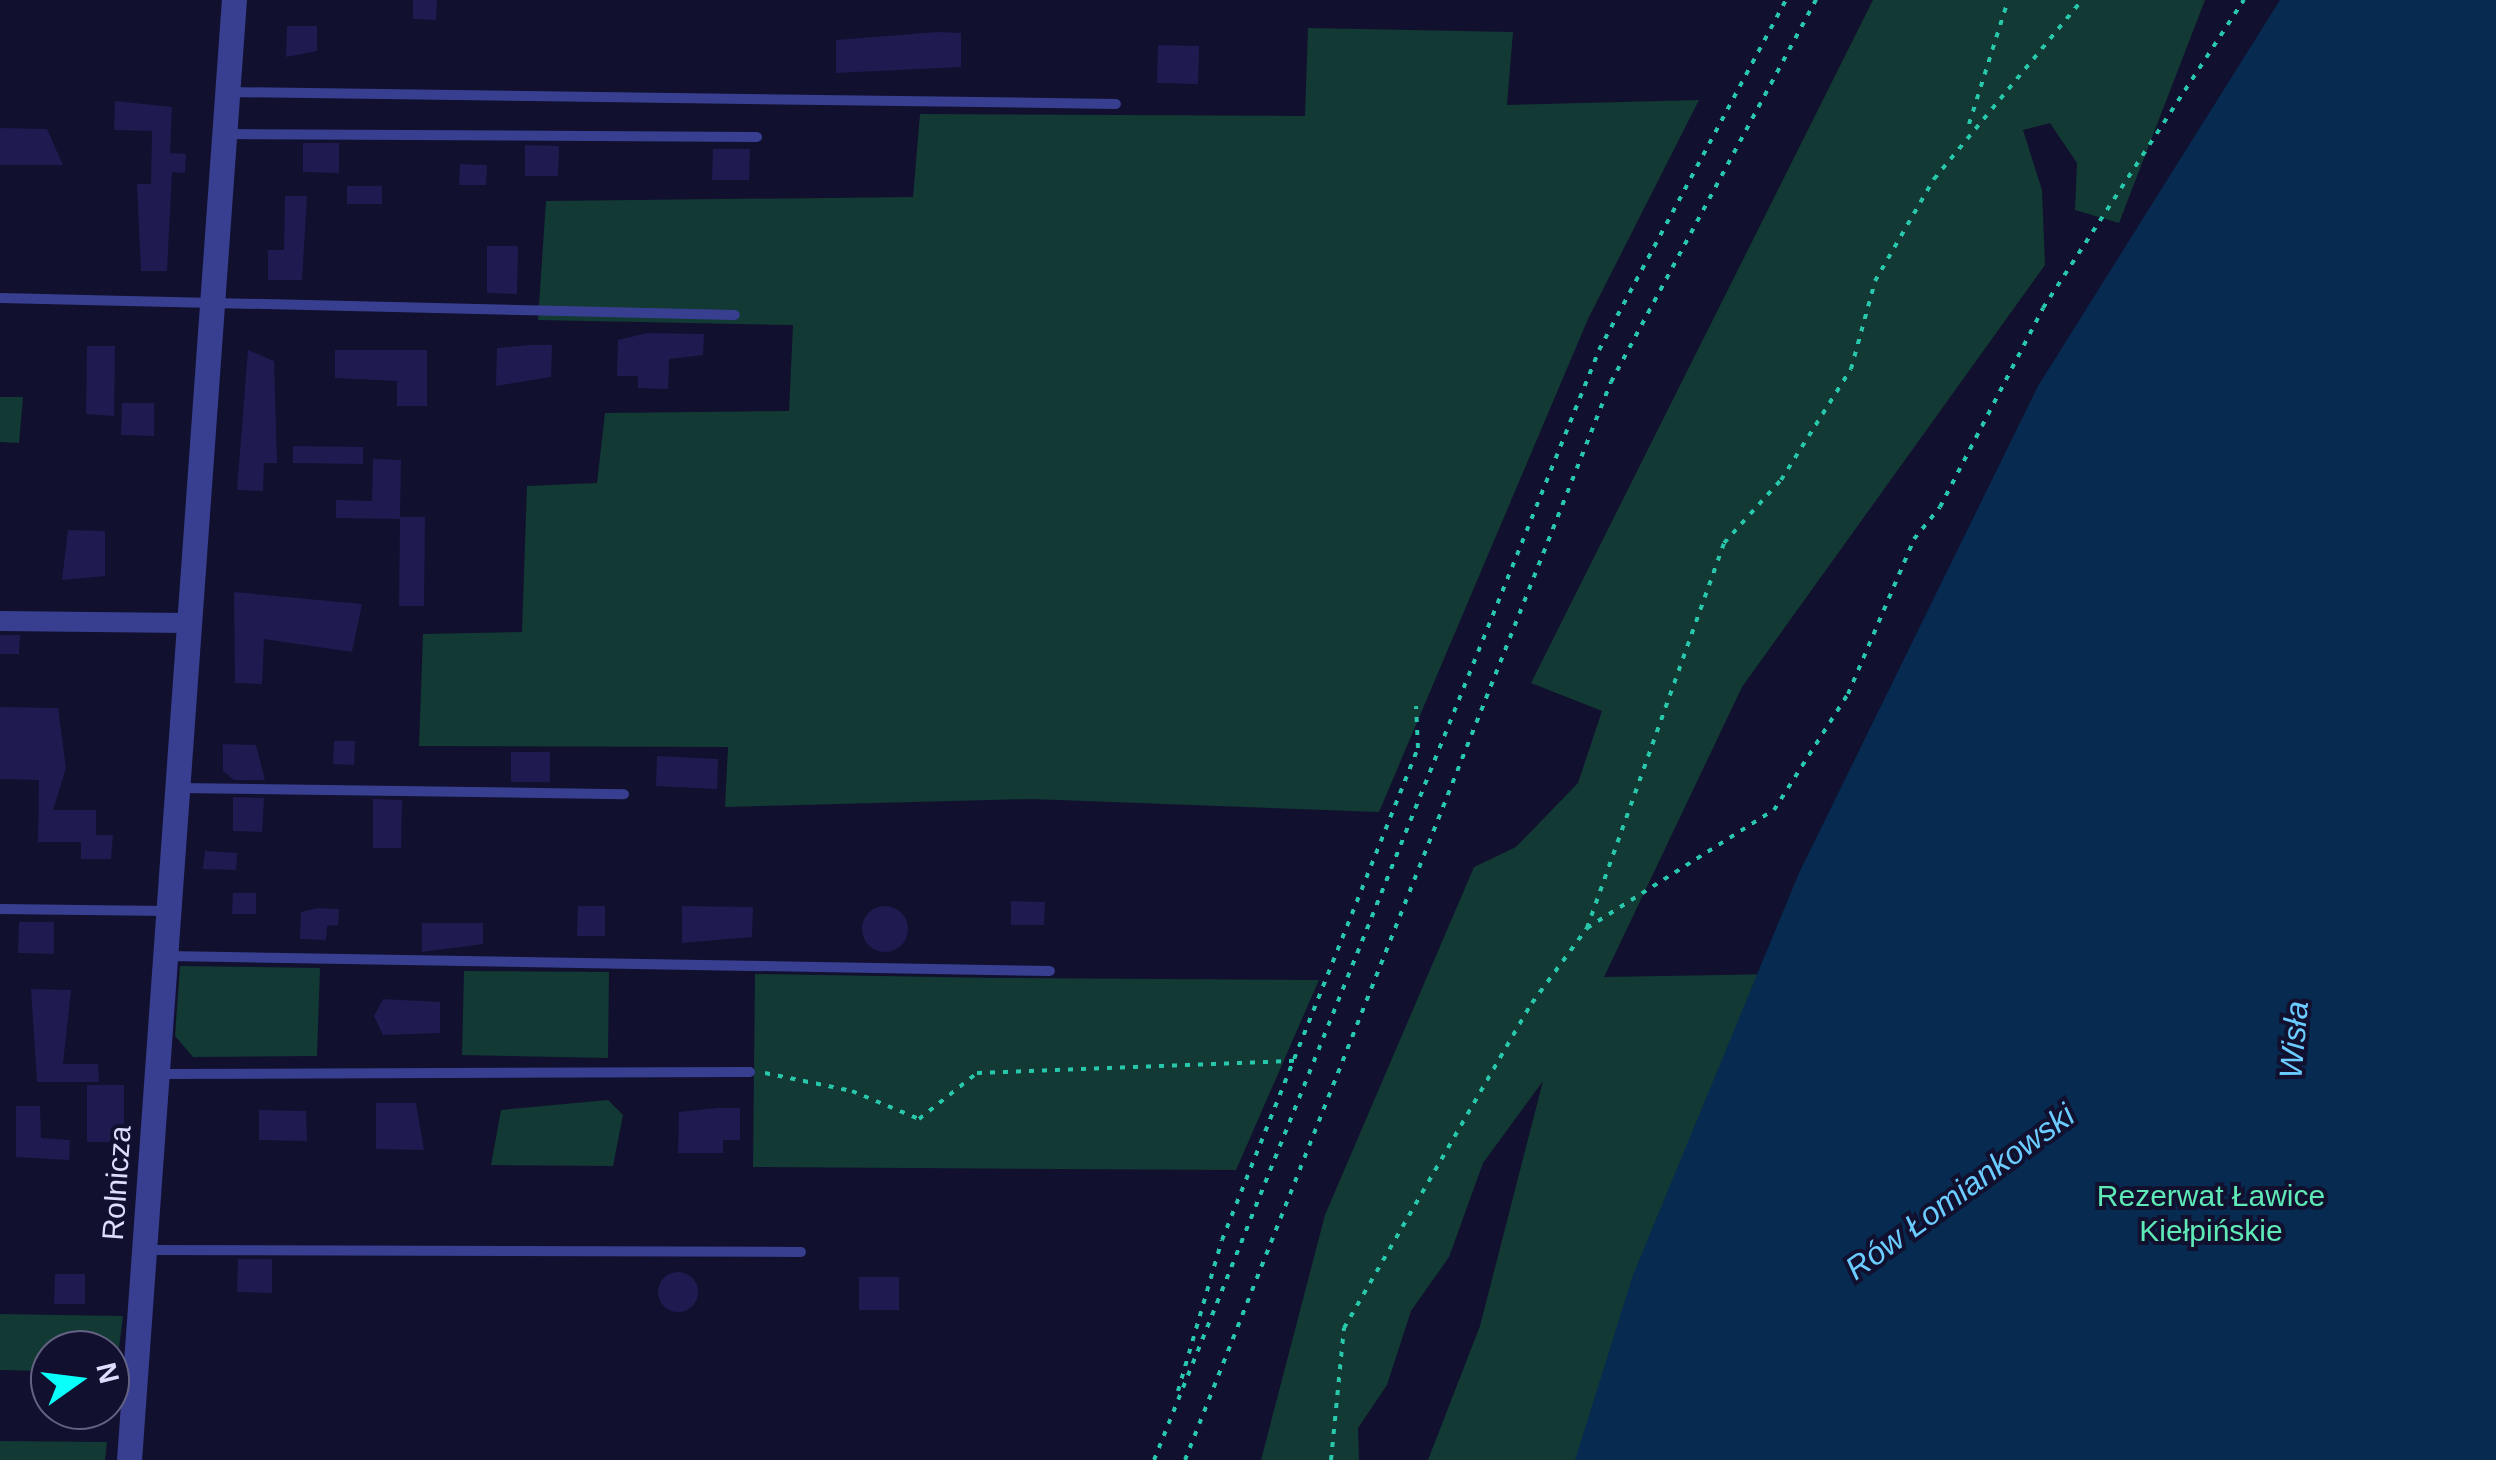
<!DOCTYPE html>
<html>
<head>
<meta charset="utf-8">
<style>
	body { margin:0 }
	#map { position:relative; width:2496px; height:1460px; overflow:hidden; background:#11102e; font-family:Helvetica,sans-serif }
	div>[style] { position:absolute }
	.green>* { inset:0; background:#123933 }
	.water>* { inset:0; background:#072a50 }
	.building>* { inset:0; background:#1f1a50 }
	.round { border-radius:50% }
	.path>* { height:4px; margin-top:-2px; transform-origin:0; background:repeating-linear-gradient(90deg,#27c8ab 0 5px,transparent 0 13px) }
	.service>* { height:10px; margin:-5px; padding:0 5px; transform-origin:5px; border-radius:5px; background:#383f90 }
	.minor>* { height:20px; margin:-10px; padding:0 10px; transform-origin:10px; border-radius:10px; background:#383f90 }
	.tertiary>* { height:25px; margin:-12.5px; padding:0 12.5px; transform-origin:12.5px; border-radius:12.5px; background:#383f90 }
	span { translate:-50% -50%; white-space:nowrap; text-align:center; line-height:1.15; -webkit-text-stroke:8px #11102e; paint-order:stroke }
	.street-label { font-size:30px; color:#ddf }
	.park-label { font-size:30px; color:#5ee9b6 }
	.water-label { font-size:32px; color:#6bccff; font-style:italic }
	.north { position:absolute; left:30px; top:1330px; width:100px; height:100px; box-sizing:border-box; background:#11102e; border:2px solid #636282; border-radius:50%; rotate:76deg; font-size:28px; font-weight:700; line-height:40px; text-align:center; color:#ddf }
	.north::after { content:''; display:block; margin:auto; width:35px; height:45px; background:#09fffa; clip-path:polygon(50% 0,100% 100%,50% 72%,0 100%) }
</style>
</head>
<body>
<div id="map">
	<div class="green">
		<i style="clip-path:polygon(1873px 0,2205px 0,2119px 223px,2075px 210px,2077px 163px,2050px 123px,2023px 130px,2042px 190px,2045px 265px,1742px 687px,1604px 977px,2443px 963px,2496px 1460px,1428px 1460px,1480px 1326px,1543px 1081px,1483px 1163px,1449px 1257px,1411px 1311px,1387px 1385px,1358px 1428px,1359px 1460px,1261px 1460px,1325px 1215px,1474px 867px,1516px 847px,1578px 783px,1602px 711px,1531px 683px)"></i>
		<i style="clip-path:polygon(1308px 28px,1513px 32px,1507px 105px,1699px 100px,1588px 319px,1379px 812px,1032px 799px,725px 807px,728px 747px,419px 746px,423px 634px,522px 632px,527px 486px,597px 483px,605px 413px,789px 411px,793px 325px,538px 320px,546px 201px,913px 197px,920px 114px,1305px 116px)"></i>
		<i style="clip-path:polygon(0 397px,23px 397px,19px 443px,0 442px)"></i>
		<i style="clip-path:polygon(180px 966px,320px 968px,317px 1056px,193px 1057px,175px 1036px)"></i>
		<i style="clip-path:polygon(464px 971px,609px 972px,608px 1058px,462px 1055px)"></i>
		<i style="clip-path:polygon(755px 974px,999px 978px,1319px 980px,1236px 1170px,753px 1167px)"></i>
		<i style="clip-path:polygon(608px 1100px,623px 1115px,613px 1166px,491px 1165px,501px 1110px)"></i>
		<i style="clip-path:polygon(0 1314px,123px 1316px,116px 1372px,110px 1350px,50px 1350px,50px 1371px,0 1370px)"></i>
		<i style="clip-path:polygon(0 1441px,107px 1442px,105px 1460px,0 1460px)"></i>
	</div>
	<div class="water">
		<i style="clip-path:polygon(2280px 0,2496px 0,2496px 1460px,1575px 1460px,1633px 1275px,1799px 873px,2038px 386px)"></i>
	</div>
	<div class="building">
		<i style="clip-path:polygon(413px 0,437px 0,436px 20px,413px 19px)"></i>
		<i style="clip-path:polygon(287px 26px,317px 26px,317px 51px,286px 57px)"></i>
		<i style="clip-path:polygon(938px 32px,961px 33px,961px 67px,836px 73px,836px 40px)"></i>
		<i style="clip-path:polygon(1158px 45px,1199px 46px,1198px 84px,1157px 83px)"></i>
		<i style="clip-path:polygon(115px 101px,172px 107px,170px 153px,186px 154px,185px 173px,172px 172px,167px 271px,141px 271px,137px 184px,151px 184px,152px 131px,114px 130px)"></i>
		<i style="clip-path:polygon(0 128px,47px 129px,63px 165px,0 165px)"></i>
		<i style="clip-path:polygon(303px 143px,339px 143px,339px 173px,303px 172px)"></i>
		<i style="clip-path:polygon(525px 145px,559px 146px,558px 176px,525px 176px)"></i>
		<i style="clip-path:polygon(713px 149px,750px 149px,749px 180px,712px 180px)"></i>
		<i style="clip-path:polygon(460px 164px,487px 165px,486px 185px,459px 185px)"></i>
		<i style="clip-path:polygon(347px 186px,382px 186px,382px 204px,347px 204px)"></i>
		<i style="clip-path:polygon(285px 196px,307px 196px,302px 280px,268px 280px,268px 250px,284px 250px)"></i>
		<i style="clip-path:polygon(487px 246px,518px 246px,517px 294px,487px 293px)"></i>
		<i style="clip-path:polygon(647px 333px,704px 334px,703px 355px,669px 359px,668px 389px,638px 388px,638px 376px,617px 376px,618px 340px)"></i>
		<i style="clip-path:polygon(530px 345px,552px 345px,551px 377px,496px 386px,497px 348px)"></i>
		<i style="clip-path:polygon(87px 346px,115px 346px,114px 416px,86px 414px)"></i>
		<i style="clip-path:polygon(248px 350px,274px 361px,277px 463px,264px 463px,263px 491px,237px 490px)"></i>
		<i style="clip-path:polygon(335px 350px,427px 350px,427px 406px,397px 406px,397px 381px,335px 378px)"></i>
		<i style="clip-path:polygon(122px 403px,154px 403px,154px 436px,121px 435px)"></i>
		<i style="clip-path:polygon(293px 446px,363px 447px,363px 464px,293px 463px)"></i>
		<i style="clip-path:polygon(373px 459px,401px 460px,400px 517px,425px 517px,424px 606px,399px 606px,400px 519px,336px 518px,336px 500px,372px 501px)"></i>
		<i style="clip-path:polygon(68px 530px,105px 531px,105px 576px,62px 580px)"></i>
		<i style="clip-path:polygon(234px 592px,362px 604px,352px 652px,264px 639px,262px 684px,235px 683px)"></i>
		<i style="clip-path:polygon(0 635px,20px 635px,19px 654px,0 654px)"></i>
		<i style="clip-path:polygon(0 707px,58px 708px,66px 768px,53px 810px,96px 810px,96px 835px,113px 835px,111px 859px,81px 859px,81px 842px,38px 842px,39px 780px,0 779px)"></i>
		<i style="clip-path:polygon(334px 741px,355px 741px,354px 765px,333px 764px)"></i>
		<i style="clip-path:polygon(223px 744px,256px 745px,265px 780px,234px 780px,223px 771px)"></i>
		<i style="clip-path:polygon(511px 752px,550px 752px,550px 782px,511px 782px)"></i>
		<i style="clip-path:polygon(657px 756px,718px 759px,717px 789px,656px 786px)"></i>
		<i style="clip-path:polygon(233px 797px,264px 798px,262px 832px,233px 831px)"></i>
		<i style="clip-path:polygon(373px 799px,402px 800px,401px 848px,373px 848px)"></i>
		<i style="clip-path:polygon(205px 851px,237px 853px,236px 870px,203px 869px)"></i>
		<i style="clip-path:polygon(233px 893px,256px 893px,256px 914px,232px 914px)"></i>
		<i style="clip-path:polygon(1011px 901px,1045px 902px,1044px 925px,1011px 925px)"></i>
		<i style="clip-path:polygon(578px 906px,605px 906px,605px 936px,577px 936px)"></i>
		<i style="clip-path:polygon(682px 906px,753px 907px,752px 937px,682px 943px)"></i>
		<i class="round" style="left:862px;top:906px;width:46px;height:46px"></i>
		<i style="clip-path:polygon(318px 908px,339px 909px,338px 925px,327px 926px,326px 940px,300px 939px,301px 912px)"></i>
		<i style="clip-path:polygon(19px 922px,54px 922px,54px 954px,18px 953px)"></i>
		<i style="clip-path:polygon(422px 923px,483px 923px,483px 944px,422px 952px)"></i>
		<i style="clip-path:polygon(31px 989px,71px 990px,63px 1064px,98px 1064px,99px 1082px,37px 1082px)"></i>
		<i style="clip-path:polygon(383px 999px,440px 1002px,440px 1033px,383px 1035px,374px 1016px)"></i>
		<i style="clip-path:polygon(87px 1085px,124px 1085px,124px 1142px,87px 1142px)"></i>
		<i style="clip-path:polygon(376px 1103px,416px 1103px,424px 1150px,376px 1149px)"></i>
		<i style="clip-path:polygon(16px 1106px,40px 1106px,41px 1138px,70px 1140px,69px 1160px,16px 1157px)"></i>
		<i style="clip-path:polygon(718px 1108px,740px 1108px,740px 1140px,723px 1140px,723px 1153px,678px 1153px,679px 1112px)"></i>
		<i style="clip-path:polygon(259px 1110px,306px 1111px,307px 1141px,259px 1140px)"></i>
		<i style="clip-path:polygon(238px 1259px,272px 1259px,272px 1293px,237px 1292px)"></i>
		<i class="round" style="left:658px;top:1272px;width:40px;height:40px"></i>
		<i style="clip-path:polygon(55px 1274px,85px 1274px,85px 1304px,54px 1304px)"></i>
		<i style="clip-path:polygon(859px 1277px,899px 1277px,899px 1310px,859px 1310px)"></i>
	</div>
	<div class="path">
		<i style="left:1969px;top:124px;width:130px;rotate:-72.5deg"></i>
		<i style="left:1587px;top:928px;width:221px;rotate:-32.3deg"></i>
		<i style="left:1774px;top:810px;width:138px;rotate:-57.5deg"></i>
		<i style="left:1848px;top:694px;width:168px;rotate:-66.9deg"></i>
		<i style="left:1914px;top:539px;width:41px;rotate:-50.9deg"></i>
		<i style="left:1940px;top:507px;width:224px;rotate:-62.6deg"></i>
		<i style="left:2043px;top:308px;width:368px;rotate:-56.9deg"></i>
		<i style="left:765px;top:1073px;width:89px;rotate:11.7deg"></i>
		<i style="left:852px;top:1091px;width:73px;rotate:22.7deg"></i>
		<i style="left:919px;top:1119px;width:74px;rotate:-38.4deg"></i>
		<i style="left:977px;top:1073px;width:319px;rotate:-2.2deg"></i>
		<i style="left:1178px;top:1391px;width:157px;rotate:-73.8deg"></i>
		<i style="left:1222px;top:1240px;width:530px;rotate:-68.28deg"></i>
		<i style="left:1418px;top:748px;width:42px;rotate:-92.7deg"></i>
		<i style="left:1154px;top:1460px;width:1196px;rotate:-68.15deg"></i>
		<i style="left:1599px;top:350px;width:397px;rotate:-61.9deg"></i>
		<i style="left:1185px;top:1460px;width:1159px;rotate:-68.44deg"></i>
		<i style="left:1611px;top:382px;width:434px;rotate:-61.8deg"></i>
		<i style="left:1331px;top:1460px;width:133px;rotate:-84.4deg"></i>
		<i style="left:1344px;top:1328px;width:375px;rotate:-60deg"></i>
		<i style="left:1532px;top:1003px;width:93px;rotate:-53.7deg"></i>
		<i style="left:1587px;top:928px;width:409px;rotate:-70.4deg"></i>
		<i style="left:1724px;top:543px;width:85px;rotate:-47.9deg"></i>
		<i style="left:1781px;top:480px;width:131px;rotate:-57.8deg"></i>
		<i style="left:1851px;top:369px;width:91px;rotate:-74.7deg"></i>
		<i style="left:1875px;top:281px;width:118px;rotate:-60deg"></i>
		<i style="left:1934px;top:179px;width:232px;rotate:-50.4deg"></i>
	</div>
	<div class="service">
		<i style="left:228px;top:92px;width:888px;rotate:0.77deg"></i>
		<i style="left:224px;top:134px;width:533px;rotate:0.32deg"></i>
		<i style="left:0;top:298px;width:735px;rotate:1.32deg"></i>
		<i style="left:180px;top:788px;width:444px;rotate:0.8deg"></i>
		<i style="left:0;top:909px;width:167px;rotate:0.7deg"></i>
		<i style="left:166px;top:956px;width:884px;rotate:0.97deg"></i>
		<i style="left:158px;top:1074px;width:592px;rotate:-0.19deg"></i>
		<i style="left:146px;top:1250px;width:655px;rotate:0.17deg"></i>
	</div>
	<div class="minor">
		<i style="left:0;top:621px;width:187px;rotate:0.6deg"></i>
	</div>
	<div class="tertiary">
		<i style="left:129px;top:1460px;width:1464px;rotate:-85.89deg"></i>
	</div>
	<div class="street-label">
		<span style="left:117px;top:1183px;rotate:-86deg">Rolnicza</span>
	</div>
	<div class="park-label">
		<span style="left:2211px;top:1213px">Rezerwat Ławice<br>Kiełpińskie</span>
	</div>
	<div class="water-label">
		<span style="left:2294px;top:1040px;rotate:-85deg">Wisła</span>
		<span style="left:1960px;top:1192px;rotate:-36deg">Rów Łomiankowski</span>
	</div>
	<div class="north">N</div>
</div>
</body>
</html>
